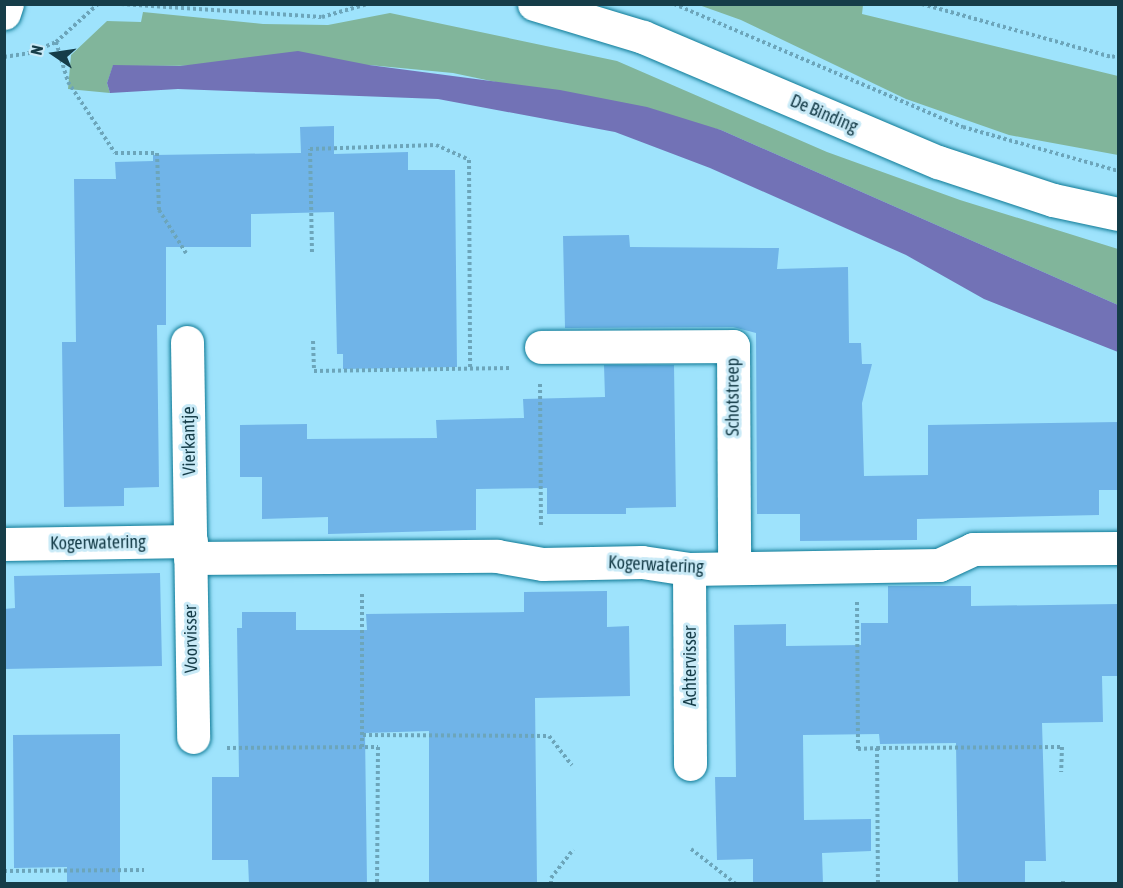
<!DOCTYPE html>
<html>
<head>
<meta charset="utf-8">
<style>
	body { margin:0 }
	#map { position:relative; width:1123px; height:888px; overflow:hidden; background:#9ee3fc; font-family:"Asap Condensed",sans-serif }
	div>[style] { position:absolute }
	.green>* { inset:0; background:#81b59b }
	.water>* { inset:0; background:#7272b6 }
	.building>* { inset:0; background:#70b4e8 }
	.path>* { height:4px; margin-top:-2px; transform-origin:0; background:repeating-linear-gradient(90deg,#6ca5ba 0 3px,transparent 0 6px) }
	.roads { filter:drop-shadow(0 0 2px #0d7995) drop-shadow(0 0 2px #0d7995) }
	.minor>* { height:33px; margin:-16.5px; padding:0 16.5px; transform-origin:16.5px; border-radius:16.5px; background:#fff }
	span { translate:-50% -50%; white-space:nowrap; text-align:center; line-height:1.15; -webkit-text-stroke:6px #c9eaf7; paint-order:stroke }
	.street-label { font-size:18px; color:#163d49 }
	.frame { position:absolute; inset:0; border:6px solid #163d49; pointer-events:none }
	.north { position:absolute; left:24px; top:24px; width:60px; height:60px; -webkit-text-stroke:4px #c9eaf7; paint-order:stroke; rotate:283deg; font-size:16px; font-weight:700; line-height:24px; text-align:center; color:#163d49 }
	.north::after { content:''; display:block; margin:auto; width:21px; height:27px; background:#163d49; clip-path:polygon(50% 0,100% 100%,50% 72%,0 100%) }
</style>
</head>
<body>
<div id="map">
	<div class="green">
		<i style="clip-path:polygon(699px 5px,863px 5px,862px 14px,1118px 76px,1118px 155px,1009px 135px,906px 99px,741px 20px)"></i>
		<i style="clip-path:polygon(143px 12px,263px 24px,328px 25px,390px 13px,617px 61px,827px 152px,960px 200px,1118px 249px,1118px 305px,721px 130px,453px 73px,369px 65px,113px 66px,107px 83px,110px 93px,68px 89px,71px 55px,107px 21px,141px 22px)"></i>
	</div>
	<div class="water">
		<i style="clip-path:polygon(298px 51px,369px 65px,560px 90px,647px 107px,721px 130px,1118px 305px,1118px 352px,984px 299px,906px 255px,710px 168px,615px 132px,438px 99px,178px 89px,110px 93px,107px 83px,113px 65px,180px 66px)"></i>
	</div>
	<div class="building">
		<i style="clip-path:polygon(334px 126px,334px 154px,408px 152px,408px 170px,455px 170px,457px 367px,343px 369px,343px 354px,337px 354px,334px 212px,251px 214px,251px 247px,166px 247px,166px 325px,157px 325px,159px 487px,124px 488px,124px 506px,64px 507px,62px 342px,76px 342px,74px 179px,116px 179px,115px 162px,153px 161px,153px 155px,301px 153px,300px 127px)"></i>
		<i style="clip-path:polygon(629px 235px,630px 247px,779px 248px,777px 269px,848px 267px,849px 343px,861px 343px,862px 364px,872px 364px,862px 403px,864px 476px,928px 475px,928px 425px,1119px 422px,1119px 490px,1099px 490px,1099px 515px,917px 519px,917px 540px,800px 541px,800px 514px,757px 514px,756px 333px,733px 327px,565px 328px,563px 236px)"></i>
		<i style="clip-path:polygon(604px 365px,674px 365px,676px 507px,626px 508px,626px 514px,547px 514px,547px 488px,476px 489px,476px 530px,328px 534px,328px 517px,262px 519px,262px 477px,240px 477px,240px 425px,307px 424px,307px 439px,437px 438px,436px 420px,524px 418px,523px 399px,605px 397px)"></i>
		<i style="clip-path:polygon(160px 573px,162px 666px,4px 669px,4px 609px,15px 608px,14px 576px)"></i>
		<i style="clip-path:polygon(888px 586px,971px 586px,971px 606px,1119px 604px,1119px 676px,1102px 676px,1103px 722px,1042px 723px,1046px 861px,1025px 861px,1025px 884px,958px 884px,956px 743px,880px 744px,879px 734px,803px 735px,804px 820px,871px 819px,871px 851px,822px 853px,823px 884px,753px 884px,753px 859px,717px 860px,715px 777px,736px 777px,734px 625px,786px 624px,786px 646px,861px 645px,861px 623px,888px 623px)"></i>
		<i style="clip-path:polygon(607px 591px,607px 627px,629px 626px,630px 696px,535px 698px,537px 884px,429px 884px,429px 731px,365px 733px,367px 884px,249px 884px,248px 860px,212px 860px,212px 777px,239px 777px,237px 628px,242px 628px,242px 612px,296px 612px,296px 630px,367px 630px,366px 614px,524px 612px,524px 592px)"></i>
		<i style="clip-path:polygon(120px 734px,120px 884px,67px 884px,67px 867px,14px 868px,13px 735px)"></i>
	</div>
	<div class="path">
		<i style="left:121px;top:4px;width:201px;rotate:3.7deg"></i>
		<i style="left:322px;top:17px;width:47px;rotate:-16.1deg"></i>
		<i style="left:674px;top:4px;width:314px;rotate:23.1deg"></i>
		<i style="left:963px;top:127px;width:161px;rotate:15.8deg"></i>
		<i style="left:922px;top:4px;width:197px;rotate:15.6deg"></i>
		<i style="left:1112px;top:57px;width:6px;rotate:-18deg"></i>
		<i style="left:56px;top:42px;width:42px;rotate:73.3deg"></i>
		<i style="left:68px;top:82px;width:85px;rotate:56.5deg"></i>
		<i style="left:115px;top:153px;width:42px"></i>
		<i style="left:157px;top:153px;width:57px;rotate:88deg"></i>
		<i style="left:159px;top:210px;width:51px;rotate:57.9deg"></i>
		<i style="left:4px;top:57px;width:26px;rotate:-9deg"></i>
		<i style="left:30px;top:53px;width:28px;rotate:-23deg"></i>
		<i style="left:56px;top:42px;width:57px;rotate:-42.1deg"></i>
		<i style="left:312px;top:252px;width:103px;rotate:-91.1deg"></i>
		<i style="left:310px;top:149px;width:126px;rotate:-1.8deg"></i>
		<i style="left:436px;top:145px;width:36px;rotate:24deg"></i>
		<i style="left:469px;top:160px;width:209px;rotate:89.7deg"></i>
		<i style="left:313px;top:341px;width:30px;rotate:88deg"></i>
		<i style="left:314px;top:371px;width:197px;rotate:-0.9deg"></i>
		<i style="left:540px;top:384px;width:143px;rotate:89.6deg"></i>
		<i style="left:362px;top:594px;width:153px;rotate:90deg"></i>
		<i style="left:857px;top:602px;width:147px;rotate:89.6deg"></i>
		<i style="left:858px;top:749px;width:19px;rotate:-3deg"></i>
		<i style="left:877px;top:748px;width:136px;rotate:89.6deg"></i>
		<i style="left:363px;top:735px;width:186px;rotate:0.3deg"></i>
		<i style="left:549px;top:736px;width:37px;rotate:52deg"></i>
		<i style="left:227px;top:748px;width:151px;rotate:-0.4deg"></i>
		<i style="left:378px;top:747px;width:137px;rotate:90.4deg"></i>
		<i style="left:877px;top:748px;width:185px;rotate:-0.3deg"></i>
		<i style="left:1062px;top:747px;width:25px;rotate:92deg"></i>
		<i style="left:691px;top:849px;width:57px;rotate:37.9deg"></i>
		<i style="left:4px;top:871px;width:140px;rotate:-0.4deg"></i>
		<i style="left:551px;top:884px;width:6px;rotate:-90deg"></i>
		<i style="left:551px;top:878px;width:36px;rotate:-52deg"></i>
		<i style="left:1063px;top:884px;width:4px;rotate:-90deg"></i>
	</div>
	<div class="roads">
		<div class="minor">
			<i style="left:534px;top:4px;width:114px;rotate:16.8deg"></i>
			<i style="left:643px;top:37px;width:320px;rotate:23deg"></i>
			<i style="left:938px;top:162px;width:121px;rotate:18.3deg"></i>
			<i style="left:1053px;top:200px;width:66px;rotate:12.2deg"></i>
			<i style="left:4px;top:13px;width:9px;rotate:-72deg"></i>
			<i style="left:187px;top:342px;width:395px;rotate:89.1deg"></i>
			<i style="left:541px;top:347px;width:192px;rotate:-0.3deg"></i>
			<i style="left:733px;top:346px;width:222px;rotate:89.7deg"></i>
			<i style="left:4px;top:544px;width:187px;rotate:-0.9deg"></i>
			<i style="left:190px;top:558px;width:307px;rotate:-0.4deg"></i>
			<i style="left:497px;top:556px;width:46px;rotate:10.1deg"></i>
			<i style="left:542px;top:564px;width:100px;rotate:-1.1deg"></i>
			<i style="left:642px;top:562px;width:48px;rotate:8.5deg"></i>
			<i style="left:689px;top:569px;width:250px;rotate:-0.9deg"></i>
			<i style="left:939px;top:565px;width:38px;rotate:-25deg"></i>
			<i style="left:973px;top:549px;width:145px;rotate:-0.4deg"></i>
			<i style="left:689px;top:569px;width:195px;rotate:89.7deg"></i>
		</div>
	</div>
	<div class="street-label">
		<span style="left:824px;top:114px;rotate:23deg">De Binding</span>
		<span style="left:733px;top:397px;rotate:-90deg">Schotstreep</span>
		<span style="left:189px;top:441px;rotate:-91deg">Vierkantje</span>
		<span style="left:98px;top:543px;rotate:-1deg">Kogerwatering</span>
		<span style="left:656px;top:565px;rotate:3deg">Kogerwatering</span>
		<span style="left:191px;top:639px;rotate:-91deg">Voorvisser</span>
		<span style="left:690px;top:666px;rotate:-90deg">Achtervisser</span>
	</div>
	<div class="frame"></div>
	<div class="north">N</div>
</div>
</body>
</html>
